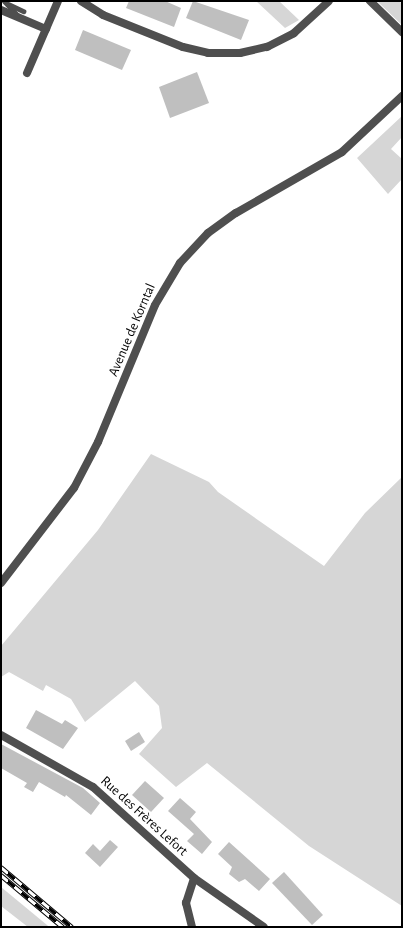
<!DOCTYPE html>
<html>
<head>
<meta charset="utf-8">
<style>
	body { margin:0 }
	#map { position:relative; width:403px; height:928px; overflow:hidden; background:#fff; font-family:"Alegreya Sans",sans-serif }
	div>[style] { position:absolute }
	.green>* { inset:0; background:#d6d6d6 }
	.building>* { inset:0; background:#bfbfbf }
	.service>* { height:5px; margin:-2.5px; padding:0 2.5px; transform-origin:2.5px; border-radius:2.5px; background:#4f4f4f }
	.minor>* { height:8px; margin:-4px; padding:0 4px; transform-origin:4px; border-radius:4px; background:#4f4f4f }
	.rail>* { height:4.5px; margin-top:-2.25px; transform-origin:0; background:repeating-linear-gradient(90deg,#fff 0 9px,#000 0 18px); box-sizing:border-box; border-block:1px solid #000 }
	span { translate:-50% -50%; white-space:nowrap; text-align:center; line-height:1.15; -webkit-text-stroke:3px #fff; paint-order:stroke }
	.street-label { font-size:14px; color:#000 }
	.frame { position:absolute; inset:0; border:2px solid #000; pointer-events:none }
</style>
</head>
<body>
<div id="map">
	<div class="green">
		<i style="clip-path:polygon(256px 1px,279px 1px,299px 20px,285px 28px)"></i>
		<i style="clip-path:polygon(377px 1px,399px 1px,402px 4px,402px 25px)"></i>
		<i style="clip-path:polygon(402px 116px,402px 137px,391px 149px,402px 159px,402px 179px,388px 194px,357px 158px)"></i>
		<i style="clip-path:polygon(151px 454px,209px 482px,218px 492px,324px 566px,365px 513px,402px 477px,402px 906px,309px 846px,207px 763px,176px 787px,139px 754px,162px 728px,159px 706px,135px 681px,85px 722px,71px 699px,46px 685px,43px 691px,9px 672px,1px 677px,1px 646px,98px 530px)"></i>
		<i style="clip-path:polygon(1px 887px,47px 925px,49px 927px,28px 927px,1px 906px)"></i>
	</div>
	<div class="building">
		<i style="clip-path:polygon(129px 1px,165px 1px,181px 8px,174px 27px,126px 8px)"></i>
		<i style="clip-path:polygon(193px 1px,249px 20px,241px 40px,186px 18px)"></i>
		<i style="clip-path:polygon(83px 30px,131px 50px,122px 70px,75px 50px)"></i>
		<i style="clip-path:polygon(197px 72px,209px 103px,170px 118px,159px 87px)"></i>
		<i style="clip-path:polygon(36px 710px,62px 724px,65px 720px,78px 728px,63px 749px,26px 728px)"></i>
		<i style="clip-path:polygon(139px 732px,145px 742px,131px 751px,125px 741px)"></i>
		<i style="clip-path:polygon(1px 744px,83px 788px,100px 803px,91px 815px,66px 795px,65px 797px,39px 782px,33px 792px,24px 787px,27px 783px,1px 768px)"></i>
		<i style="clip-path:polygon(145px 781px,164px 798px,151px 812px,132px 795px)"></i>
		<i style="clip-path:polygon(180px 798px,196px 812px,190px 819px,212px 842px,202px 854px,187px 841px,194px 834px,168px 811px)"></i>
		<i style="clip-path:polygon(110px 840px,118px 847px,100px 867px,85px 853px,93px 844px,100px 851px)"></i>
		<i style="clip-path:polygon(229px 842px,270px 879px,259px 891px,245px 879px,239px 882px,229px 874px,232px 867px,218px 854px)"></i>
		<i style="clip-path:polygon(284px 872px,323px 915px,312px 925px,272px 883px)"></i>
	</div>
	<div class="service">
		<i style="left:4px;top:1px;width:19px;rotate:47deg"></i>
		<i style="left:8px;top:4px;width:17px;rotate:25deg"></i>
	</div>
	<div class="minor">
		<i style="left:81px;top:1px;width:26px;rotate:32deg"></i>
		<i style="left:103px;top:15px;width:86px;rotate:21.8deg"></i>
		<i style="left:183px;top:47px;width:26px;rotate:13deg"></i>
		<i style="left:208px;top:53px;width:32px"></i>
		<i style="left:240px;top:53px;width:28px;rotate:-13deg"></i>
		<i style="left:267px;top:47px;width:30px;rotate:-27deg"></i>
		<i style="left:294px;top:33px;width:47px;rotate:-42.4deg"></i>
		<i style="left:370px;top:1px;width:45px;rotate:44.1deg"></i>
		<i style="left:1px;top:10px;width:49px;rotate:22.9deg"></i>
		<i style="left:27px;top:73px;width:78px;rotate:-66.7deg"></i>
		<i style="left:1px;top:583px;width:120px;rotate:-52.5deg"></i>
		<i style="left:74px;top:488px;width:52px;rotate:-62.4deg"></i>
		<i style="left:98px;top:442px;width:148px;rotate:-67.4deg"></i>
		<i style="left:155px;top:305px;width:49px;rotate:-59.2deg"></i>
		<i style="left:180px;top:263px;width:41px;rotate:-47deg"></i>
		<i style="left:208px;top:233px;width:34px;rotate:-36deg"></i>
		<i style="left:236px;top:213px;width:122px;rotate:-29.9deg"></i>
		<i style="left:342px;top:152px;width:82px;rotate:-43deg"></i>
		<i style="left:1px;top:735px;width:106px;rotate:29.5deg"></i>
		<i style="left:93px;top:787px;width:136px;rotate:42deg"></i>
		<i style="left:194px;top:878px;width:85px;rotate:35deg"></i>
		<i style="left:192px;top:927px;width:25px;rotate:-104deg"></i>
		<i style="left:186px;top:903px;width:26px;rotate:-72deg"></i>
	</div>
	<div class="rail">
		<i style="left:1px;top:867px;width:93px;rotate:40.2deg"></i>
		<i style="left:1px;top:875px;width:81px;rotate:40deg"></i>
	</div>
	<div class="street-label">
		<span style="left:132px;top:330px;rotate:-67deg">Avenue de Korntal</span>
		<span style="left:144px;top:816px;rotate:42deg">Rue des Frères Lefort</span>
	</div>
	<div class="frame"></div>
</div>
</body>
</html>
